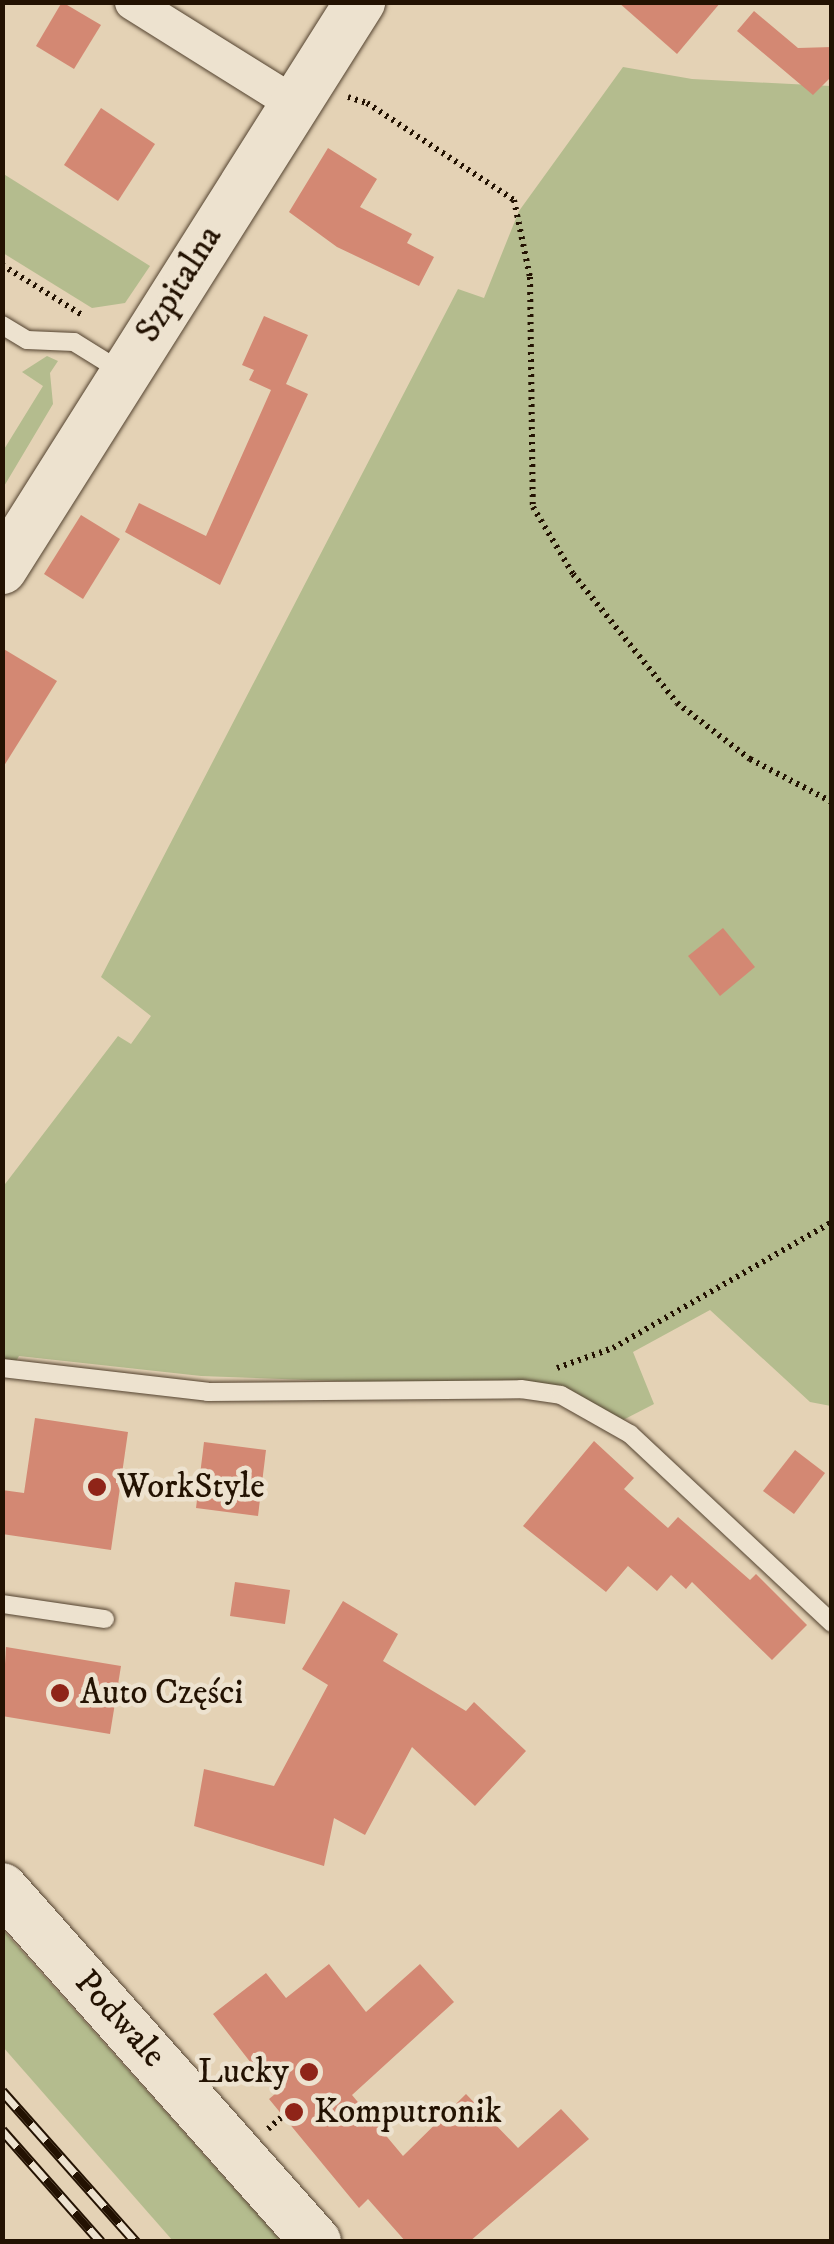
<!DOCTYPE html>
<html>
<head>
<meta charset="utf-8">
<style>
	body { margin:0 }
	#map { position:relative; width:834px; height:2244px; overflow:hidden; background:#e4d2b5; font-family:"IM FELL DW Pica",serif }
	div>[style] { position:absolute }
	.green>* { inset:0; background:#b4bc8e }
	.building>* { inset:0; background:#d38873 }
	.path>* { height:6px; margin-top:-3px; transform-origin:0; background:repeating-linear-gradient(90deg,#231202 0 2.5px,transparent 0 7.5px) }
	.roads { filter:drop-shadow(0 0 2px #53422f) drop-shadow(0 0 2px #53422f) }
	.lane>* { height:18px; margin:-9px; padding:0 9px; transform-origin:9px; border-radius:9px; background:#ede2cf }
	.street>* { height:35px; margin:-17.5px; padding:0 17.5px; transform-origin:17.5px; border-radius:17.5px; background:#ede2cf }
	.secondary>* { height:50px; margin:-25px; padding:0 25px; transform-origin:25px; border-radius:25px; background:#ede2cf }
	.rail>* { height:11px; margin-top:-5.5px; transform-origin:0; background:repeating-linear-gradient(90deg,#ede2cf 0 22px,#231202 0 44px); box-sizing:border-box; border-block:2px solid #231202 }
	.dots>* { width:28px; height:28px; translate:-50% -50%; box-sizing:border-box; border:5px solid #ede2cf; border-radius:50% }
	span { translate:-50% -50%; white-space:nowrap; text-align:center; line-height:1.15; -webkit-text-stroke:9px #ede2cf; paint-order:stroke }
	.street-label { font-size:35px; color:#231202 }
	.poi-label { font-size:35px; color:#231202 }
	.left { translate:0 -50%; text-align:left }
	.right { translate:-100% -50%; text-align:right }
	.frame { position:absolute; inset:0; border:5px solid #231202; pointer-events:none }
</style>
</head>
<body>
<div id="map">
	<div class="green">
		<i style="clip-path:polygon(623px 67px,692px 79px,831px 86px,831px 1406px,810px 1402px,710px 1310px,633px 1352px,654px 1404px,623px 1420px,561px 1389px,201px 1376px,19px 1356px,15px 1363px,3px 1362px,2px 1188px,118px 1036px,131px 1044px,151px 1016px,101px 977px,458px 289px,484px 298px,519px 211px)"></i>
		<i style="clip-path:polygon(2px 173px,150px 266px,125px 303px,92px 308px,3px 253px)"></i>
		<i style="clip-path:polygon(47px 356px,58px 361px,50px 373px,53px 404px,3px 488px,3px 451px,43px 386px,22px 372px)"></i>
		<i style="clip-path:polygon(3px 1930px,281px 2241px,173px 2241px,3px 2047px)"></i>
	</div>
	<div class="building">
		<i style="clip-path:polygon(62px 2px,101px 25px,74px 69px,36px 46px)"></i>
		<i style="clip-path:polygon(618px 2px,721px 2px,677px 54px)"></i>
		<i style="clip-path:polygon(754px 11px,798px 48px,832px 47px,832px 76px,813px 95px,737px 31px)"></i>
		<i style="clip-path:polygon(101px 108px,155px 144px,118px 201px,64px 165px)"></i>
		<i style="clip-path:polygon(328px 148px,377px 179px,360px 207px,412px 234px,407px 243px,434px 257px,419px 286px,337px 247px,289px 212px)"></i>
		<i style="clip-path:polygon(264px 316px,308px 335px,286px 384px,308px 394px,220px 585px,125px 532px,139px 503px,206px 536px,271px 390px,249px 380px,254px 370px,242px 365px)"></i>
		<i style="clip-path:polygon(81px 515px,120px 539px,83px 599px,44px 574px)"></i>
		<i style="clip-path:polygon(2px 648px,57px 681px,2px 769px)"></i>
		<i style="clip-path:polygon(723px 928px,755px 967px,720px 996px,688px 956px)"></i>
		<i style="clip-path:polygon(35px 1418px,128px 1432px,111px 1550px,2px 1534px,2px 1490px,24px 1493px)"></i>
		<i style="clip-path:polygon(594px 1441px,634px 1478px,624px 1489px,668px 1528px,678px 1517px,750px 1580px,756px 1574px,807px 1625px,772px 1660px,692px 1582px,686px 1589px,671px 1575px,657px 1591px,628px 1566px,606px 1592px,523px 1526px)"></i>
		<i style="clip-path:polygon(204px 1442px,266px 1450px,258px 1516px,196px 1508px)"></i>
		<i style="clip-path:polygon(795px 1450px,825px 1473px,794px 1514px,763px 1491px)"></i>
		<i style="clip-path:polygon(235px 1582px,290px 1590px,285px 1624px,230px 1616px)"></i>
		<i style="clip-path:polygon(343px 1601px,398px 1634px,383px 1661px,466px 1711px,474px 1702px,526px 1751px,475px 1806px,412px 1747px,365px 1835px,334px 1818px,324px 1866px,194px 1826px,204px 1769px,274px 1786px,328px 1685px,302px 1669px)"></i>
		<i style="clip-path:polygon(6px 1647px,121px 1666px,110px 1734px,2px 1716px)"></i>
		<i style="clip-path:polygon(329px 1964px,366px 2012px,420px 1964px,454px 2002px,352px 2095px,403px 2156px,466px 2094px,518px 2148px,561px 2109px,589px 2139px,469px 2242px,406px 2242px,368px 2199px,359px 2208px,269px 2099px,275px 2094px,213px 2014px,266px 1973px,286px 1998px)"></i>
	</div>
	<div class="path">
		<i style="left:348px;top:97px;width:20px;rotate:18deg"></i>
		<i style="left:367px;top:103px;width:176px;rotate:33.4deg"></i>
		<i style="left:514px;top:200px;width:79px;rotate:78.3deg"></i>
		<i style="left:530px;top:277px;width:230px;rotate:89.3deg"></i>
		<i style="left:533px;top:507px;width:78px;rotate:59.2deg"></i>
		<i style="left:573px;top:574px;width:166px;rotate:51.1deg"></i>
		<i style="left:677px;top:703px;width:92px;rotate:37.5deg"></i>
		<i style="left:750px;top:759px;width:93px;rotate:27.7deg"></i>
		<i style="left:2px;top:265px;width:94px;rotate:32deg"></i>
		<i style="left:557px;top:1368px;width:59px;rotate:-19.7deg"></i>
		<i style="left:613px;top:1348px;width:253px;rotate:-29.9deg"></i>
		<i style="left:268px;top:2129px;width:20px;rotate:-41deg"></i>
	</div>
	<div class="roads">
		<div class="lane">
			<i style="left:2px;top:325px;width:29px;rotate:31deg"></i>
			<i style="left:27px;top:340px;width:47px;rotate:2.4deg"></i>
			<i style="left:74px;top:342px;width:59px;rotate:31.8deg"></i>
			<i style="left:2px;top:1368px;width:207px;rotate:6.6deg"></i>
			<i style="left:208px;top:1392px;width:313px;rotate:-0.5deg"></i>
			<i style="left:521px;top:1389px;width:40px;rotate:8.5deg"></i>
			<i style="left:561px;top:1395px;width:79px;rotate:29.5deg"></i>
			<i style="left:630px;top:1434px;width:277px;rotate:43.1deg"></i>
			<i style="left:2px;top:1604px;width:104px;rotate:8.3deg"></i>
		</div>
		<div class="street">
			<i style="left:132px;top:2px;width:189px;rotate:32deg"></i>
		</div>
		<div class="secondary">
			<i style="left:2px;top:569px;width:671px;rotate:-57.73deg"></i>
			<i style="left:2px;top:1888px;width:473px;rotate:48.4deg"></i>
		</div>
	</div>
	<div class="rail">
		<i style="left:2px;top:2091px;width:202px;rotate:48.4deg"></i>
		<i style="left:2px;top:2130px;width:149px;rotate:48.5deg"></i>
	</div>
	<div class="dots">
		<i style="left:97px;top:1487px;background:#8f2418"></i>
		<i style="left:60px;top:1693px;background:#8f2418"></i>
		<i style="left:309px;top:2072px;background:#8f2418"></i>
		<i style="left:294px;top:2112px;background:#8f2418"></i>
	</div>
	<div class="street-label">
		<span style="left:179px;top:284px;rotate:-58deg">Szpitalna</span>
		<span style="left:120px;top:2019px;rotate:48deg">Podwale</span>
	</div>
	<div class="poi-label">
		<span class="left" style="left:117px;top:1487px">WorkStyle</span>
		<span class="left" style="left:80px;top:1693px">Auto Części</span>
		<span class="right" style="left:289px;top:2072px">Lucky</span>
		<span class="left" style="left:314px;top:2112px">Komputronik</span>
	</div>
	<div class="frame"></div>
</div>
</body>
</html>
